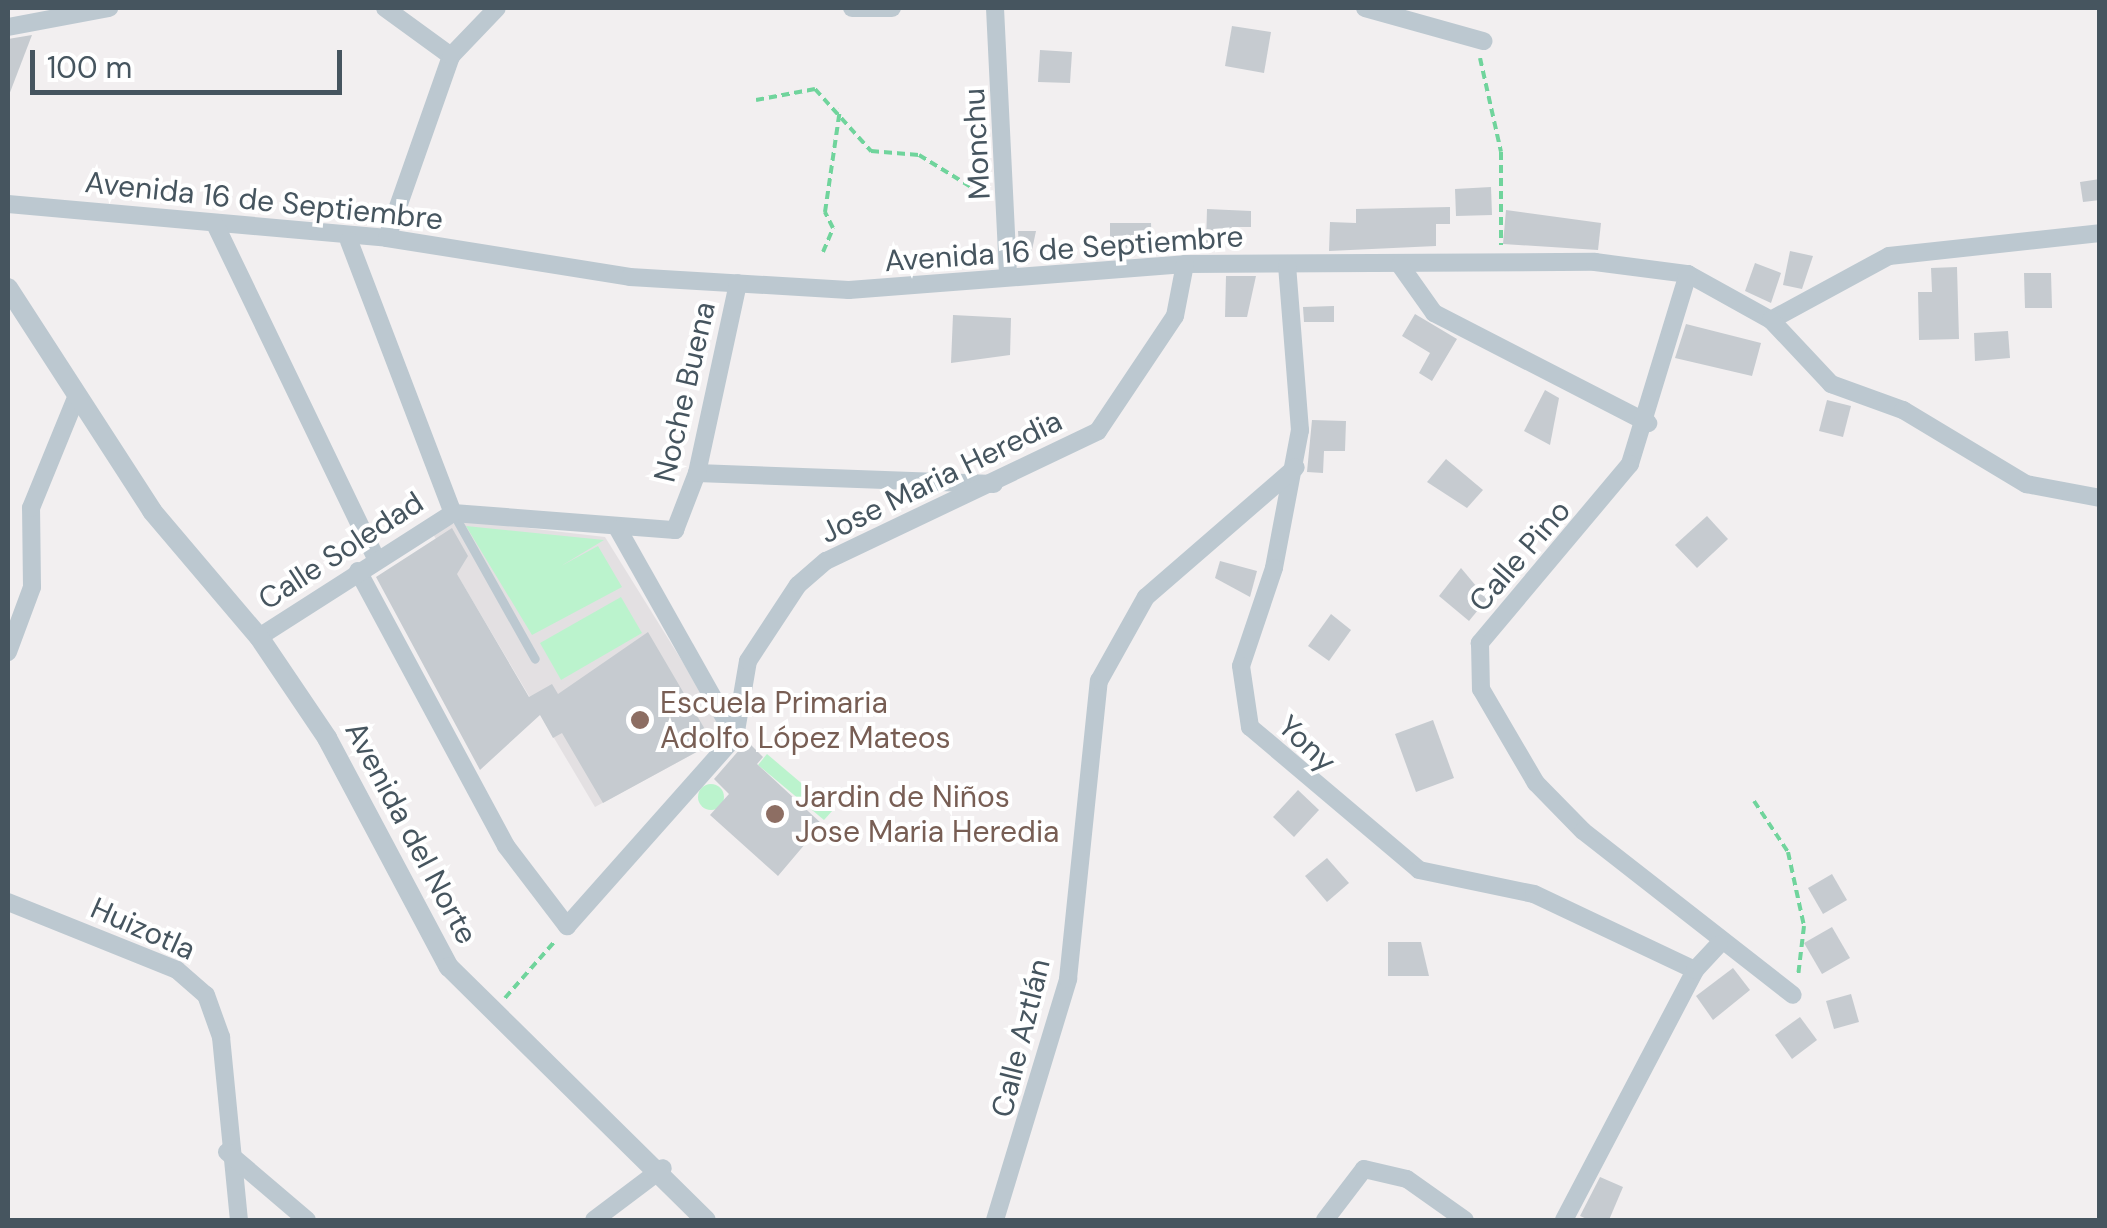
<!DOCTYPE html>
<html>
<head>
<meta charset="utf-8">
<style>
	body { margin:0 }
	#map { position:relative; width:2107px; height:1228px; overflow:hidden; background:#f2eff0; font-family:"DM Sans",sans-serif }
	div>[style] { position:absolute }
	.education>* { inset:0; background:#e3e0e2 }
	.green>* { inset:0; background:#bbf3cd }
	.round { border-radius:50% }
	.building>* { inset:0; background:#c6cbd0 }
	.path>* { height:4px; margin-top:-2px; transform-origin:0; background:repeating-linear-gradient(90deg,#70d49c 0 8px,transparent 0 13px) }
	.service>* { height:9px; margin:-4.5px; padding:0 4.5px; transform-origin:4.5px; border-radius:4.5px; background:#bcc8d0 }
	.minor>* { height:18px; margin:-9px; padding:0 9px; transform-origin:9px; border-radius:9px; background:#bcc8d0 }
	.tertiary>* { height:20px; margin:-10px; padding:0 10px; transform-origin:10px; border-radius:10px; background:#bcc8d0 }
	.dots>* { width:28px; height:28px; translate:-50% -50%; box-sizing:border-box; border:5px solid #fff; border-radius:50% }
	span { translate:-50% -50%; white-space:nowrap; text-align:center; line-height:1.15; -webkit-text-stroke:8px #fff; paint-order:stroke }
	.street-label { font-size:30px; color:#46555f }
	.education-label { font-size:30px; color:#785e54 }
	.left { translate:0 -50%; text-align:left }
	.frame { position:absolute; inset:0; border:10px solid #46555f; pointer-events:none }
	.scale { position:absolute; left:30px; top:50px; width:312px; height:45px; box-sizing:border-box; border:5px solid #46555f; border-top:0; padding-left:12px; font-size:30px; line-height:35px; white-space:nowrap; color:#46555f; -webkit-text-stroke:8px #fff; paint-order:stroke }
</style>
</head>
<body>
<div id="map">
	<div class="education">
		<i style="clip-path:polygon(466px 521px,605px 537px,728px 735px,595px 807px,430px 529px)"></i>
	</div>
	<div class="green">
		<i style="clip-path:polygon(466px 526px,604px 540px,561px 566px,598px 546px,622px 587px,532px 635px)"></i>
		<i style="clip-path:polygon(621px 597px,642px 633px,561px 680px,540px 643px)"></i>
		<i style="clip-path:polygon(767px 754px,833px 810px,824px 820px,758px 765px)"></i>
		<i class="round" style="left:698px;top:784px;width:26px;height:26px"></i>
	</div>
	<div class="building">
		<i style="clip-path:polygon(1232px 26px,1271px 32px,1264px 73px,1225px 66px)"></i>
		<i style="clip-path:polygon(32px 35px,9px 95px,8px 95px,8px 39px)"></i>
		<i style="clip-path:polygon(1040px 50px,1072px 52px,1070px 83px,1038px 82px)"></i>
		<i style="clip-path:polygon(2100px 179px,2100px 200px,2083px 202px,2080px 182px)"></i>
		<i style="clip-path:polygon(1491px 187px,1492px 215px,1456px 216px,1455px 189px)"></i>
		<i style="clip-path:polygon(1450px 207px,1450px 224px,1436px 224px,1436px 246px,1329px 251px,1330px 222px,1356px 223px,1356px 209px)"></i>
		<i style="clip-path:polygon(1207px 209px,1251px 211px,1251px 227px,1232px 227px,1231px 245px,1206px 244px)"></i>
		<i style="clip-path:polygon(1506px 210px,1601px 223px,1598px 250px,1503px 244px)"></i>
		<i style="clip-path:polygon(1110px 223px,1151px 223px,1152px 253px,1110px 252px)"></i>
		<i style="clip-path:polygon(1018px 231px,1036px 231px,1029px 264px,1020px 264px)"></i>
		<i style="clip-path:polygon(1790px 251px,1813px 256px,1802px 289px,1783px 285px)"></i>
		<i style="clip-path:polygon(1755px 263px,1781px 273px,1771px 303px,1745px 291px)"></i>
		<i style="clip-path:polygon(1957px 267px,1959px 339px,1919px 340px,1918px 292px,1932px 292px,1931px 268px)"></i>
		<i style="clip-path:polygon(2024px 273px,2051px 273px,2052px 308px,2025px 308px)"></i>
		<i style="clip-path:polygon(1226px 276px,1256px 276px,1247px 317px,1225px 317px)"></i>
		<i style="clip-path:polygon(1334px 306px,1334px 322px,1304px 322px,1303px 307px)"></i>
		<i style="clip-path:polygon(1415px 314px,1457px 339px,1432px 381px,1419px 373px,1430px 353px,1402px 336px)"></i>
		<i style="clip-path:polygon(953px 315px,1011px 318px,1010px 355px,951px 363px)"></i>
		<i style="clip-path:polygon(1686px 324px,1761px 343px,1752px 376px,1675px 358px)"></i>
		<i style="clip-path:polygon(2008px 331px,2010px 358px,1975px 361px,1974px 333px)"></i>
		<i style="clip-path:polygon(1545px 390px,1559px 398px,1550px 445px,1524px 431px)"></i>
		<i style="clip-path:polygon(1827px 400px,1851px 406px,1843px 437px,1819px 431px)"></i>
		<i style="clip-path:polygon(1312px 420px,1346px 421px,1345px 451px,1324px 451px,1323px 473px,1307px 472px)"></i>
		<i style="clip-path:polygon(1446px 459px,1483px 490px,1467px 508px,1427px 482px)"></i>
		<i style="clip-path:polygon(1707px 516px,1728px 539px,1697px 568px,1675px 545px)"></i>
		<i style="clip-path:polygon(452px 528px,468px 556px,457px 574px,529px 697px,552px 684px,558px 694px,648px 632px,713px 743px,603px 803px,562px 733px,553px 738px,540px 715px,480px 770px,376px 577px)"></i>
		<i style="clip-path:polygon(1220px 561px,1257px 571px,1250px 597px,1215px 578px)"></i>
		<i style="clip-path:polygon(1461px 568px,1487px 599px,1469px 621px,1439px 596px)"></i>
		<i style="clip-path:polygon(1331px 614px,1351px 630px,1329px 661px,1308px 646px)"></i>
		<i style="clip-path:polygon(1433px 720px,1454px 778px,1416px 792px,1395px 734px)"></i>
		<i style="clip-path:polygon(747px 741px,763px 757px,757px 764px,822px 824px,778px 876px,710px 815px,729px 794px,714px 779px)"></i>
		<i style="clip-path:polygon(1298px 790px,1319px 810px,1294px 837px,1273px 817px)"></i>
		<i style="clip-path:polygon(1327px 858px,1349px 883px,1327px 902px,1305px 876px)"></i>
		<i style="clip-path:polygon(1832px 874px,1847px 900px,1823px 914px,1808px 888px)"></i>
		<i style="clip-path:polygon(1832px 927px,1850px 958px,1822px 974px,1804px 943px)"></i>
		<i style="clip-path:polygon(1388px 942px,1421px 942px,1429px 976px,1388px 976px)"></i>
		<i style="clip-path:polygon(1733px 968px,1750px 990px,1713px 1020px,1696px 996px)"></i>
		<i style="clip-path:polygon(1851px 994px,1859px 1022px,1834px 1029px,1826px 1001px)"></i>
		<i style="clip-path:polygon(1800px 1017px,1817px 1040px,1792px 1059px,1775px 1035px)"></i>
		<i style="clip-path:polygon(1600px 1177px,1623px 1187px,1609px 1220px,1589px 1220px,1580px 1216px)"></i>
	</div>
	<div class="path">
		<i style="left:1480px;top:58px;width:96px;rotate:77.4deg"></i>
		<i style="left:1501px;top:152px;width:93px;rotate:90deg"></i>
		<i style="left:756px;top:100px;width:60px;rotate:-10.6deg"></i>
		<i style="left:815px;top:89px;width:84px;rotate:47.9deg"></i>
		<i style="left:871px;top:151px;width:48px;rotate:4.8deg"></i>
		<i style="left:919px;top:155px;width:76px;rotate:31.6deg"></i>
		<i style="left:823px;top:252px;width:26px;rotate:-67deg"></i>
		<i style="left:833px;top:228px;width:18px;rotate:-117deg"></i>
		<i style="left:825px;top:212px;width:104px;rotate:-81.7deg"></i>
		<i style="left:1754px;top:801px;width:61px;rotate:56.3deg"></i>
		<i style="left:1788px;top:852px;width:76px;rotate:77.8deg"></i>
		<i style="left:1804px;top:926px;width:50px;rotate:96.8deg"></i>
		<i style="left:505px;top:998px;width:76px;rotate:-48.7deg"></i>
	</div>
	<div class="service">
		<i style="left:453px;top:513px;width:167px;rotate:60.7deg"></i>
	</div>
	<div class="minor">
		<i style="left:385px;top:8px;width:82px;rotate:36deg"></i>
		<i style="left:852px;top:8px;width:40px"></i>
		<i style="left:995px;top:8px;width:269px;rotate:87.2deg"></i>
		<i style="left:1365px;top:8px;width:123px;rotate:15.6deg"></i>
		<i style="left:8px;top:27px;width:103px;rotate:-10.7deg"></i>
		<i style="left:8px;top:204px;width:381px;rotate:5.1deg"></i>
		<i style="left:387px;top:238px;width:246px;rotate:9.1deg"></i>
		<i style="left:630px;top:277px;width:219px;rotate:3.4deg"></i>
		<i style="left:849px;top:290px;width:337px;rotate:-4.4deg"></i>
		<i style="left:1185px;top:264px;width:410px;rotate:-0.3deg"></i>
		<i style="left:1595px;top:262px;width:94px;rotate:7.4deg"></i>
		<i style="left:1688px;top:274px;width:95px;rotate:29deg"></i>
		<i style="left:1771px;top:320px;width:134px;rotate:-28.5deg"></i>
		<i style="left:1889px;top:256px;width:212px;rotate:-6.2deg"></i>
		<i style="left:216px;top:226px;width:367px;rotate:64.3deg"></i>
		<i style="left:387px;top:238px;width:193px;rotate:-70.6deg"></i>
		<i style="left:451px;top:56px;width:66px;rotate:-46.2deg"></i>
		<i style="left:349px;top:241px;width:291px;rotate:69.1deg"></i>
		<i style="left:1287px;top:265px;width:166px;rotate:85.5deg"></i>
		<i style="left:1300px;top:430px;width:140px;rotate:100.7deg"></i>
		<i style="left:1274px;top:568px;width:103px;rotate:108.6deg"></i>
		<i style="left:1241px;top:666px;width:62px;rotate:81.6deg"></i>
		<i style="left:1250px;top:727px;width:221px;rotate:40.2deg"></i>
		<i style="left:1419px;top:870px;width:117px;rotate:11.8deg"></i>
		<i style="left:1534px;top:894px;width:178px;rotate:25.3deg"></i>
		<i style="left:1400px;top:265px;width:59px;rotate:54.7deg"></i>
		<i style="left:1434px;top:313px;width:241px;rotate:27.2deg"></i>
		<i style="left:1688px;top:274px;width:199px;rotate:107deg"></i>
		<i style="left:1630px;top:464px;width:234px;rotate:130deg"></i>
		<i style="left:1480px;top:643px;width:46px;rotate:88.8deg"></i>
		<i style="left:1481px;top:689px;width:109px;rotate:59.7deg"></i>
		<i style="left:1536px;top:783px;width:67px;rotate:45.6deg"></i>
		<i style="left:1583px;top:831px;width:266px;rotate:38deg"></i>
		<i style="left:1771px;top:320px;width:88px;rotate:46.8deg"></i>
		<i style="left:1831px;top:384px;width:77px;rotate:19.9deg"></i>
		<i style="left:1903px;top:410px;width:144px;rotate:31deg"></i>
		<i style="left:2026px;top:484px;width:75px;rotate:10.7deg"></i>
		<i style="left:697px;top:473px;width:297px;rotate:2.1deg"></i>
		<i style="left:453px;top:513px;width:223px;rotate:4.4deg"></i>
		<i style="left:675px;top:530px;width:61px;rotate:-68.9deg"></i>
		<i style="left:697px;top:473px;width:194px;rotate:-77.8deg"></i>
		<i style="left:618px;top:529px;width:239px;rotate:60.6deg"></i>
		<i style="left:358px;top:571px;width:312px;rotate:61.7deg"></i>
		<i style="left:506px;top:846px;width:101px;rotate:52.7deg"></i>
		<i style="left:567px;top:926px;width:253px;rotate:-48.4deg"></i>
		<i style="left:735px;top:737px;width:77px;rotate:-80.3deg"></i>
		<i style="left:748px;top:661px;width:91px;rotate:-56.7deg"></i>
		<i style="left:798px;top:585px;width:37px;rotate:-41deg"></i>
		<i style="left:826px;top:561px;width:301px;rotate:-25.5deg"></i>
		<i style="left:1098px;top:431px;width:138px;rotate:-56.2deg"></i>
		<i style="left:1175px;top:316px;width:53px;rotate:-79.1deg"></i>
		<i style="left:259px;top:637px;width:230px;rotate:-32.6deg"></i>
		<i style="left:8px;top:652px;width:69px;rotate:-69.7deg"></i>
		<i style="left:32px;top:587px;width:79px;rotate:-90.7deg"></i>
		<i style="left:31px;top:508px;width:119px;rotate:-67.8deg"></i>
		<i style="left:8px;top:902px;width:182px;rotate:21.9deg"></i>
		<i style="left:177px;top:970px;width:38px;rotate:41deg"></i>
		<i style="left:206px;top:995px;width:45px;rotate:70.3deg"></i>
		<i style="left:221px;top:1037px;width:184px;rotate:84.4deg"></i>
		<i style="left:227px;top:1152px;width:105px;rotate:40.4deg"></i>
		<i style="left:594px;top:1220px;width:86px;rotate:-37deg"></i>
		<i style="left:995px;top:1220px;width:252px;rotate:-73.1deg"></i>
		<i style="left:1068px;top:979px;width:300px;rotate:-84.1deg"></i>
		<i style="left:1099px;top:681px;width:96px;rotate:-60.8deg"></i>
		<i style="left:1146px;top:597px;width:198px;rotate:-40.9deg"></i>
		<i style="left:1325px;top:1220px;width:64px;rotate:-52.6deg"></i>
		<i style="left:1364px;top:1169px;width:44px;rotate:13.1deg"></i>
		<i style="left:1407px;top:1179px;width:71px;rotate:35.3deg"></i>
		<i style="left:1564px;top:1220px;width:282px;rotate:-62.3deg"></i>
		<i style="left:1695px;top:970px;width:35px;rotate:-47deg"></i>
	</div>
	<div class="tertiary">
		<i style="left:8px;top:288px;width:265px;rotate:57.1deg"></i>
		<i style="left:152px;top:511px;width:165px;rotate:49.7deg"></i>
		<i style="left:259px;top:637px;width:122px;rotate:56deg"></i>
		<i style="left:327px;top:738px;width:259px;rotate:62deg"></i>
		<i style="left:449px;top:967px;width:361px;rotate:44.6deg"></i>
	</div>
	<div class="dots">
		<i style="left:640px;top:720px;background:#8d6e63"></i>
		<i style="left:775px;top:814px;background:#8d6e63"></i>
	</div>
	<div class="street-label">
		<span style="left:977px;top:144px;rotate:-93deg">Monchu</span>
		<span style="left:264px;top:201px;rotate:6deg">Avenida 16 de Septiembre</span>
		<span style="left:1064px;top:249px;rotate:-4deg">Avenida 16 de Septiembre</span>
		<span style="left:685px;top:392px;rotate:-77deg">Noche Buena</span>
		<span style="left:941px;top:477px;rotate:-26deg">Jose Maria Heredia</span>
		<span style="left:341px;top:551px;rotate:-33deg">Calle Soledad</span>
		<span style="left:1520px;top:556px;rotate:-49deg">Calle Pino</span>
		<span style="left:1307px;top:744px;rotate:43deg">Yony</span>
		<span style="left:411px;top:833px;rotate:62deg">Avenida del Norte</span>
		<span style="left:143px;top:929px;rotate:24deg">Huizotla</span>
		<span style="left:1021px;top:1038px;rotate:-76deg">Calle Aztlán</span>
	</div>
	<div class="education-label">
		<span class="left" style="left:660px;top:720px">Escuela Primaria<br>Adolfo López Mateos</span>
		<span class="left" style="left:795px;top:814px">Jardin de Niños<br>Jose Maria Heredia</span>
	</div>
	<div class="frame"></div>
	<div class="scale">100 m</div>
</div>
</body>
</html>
